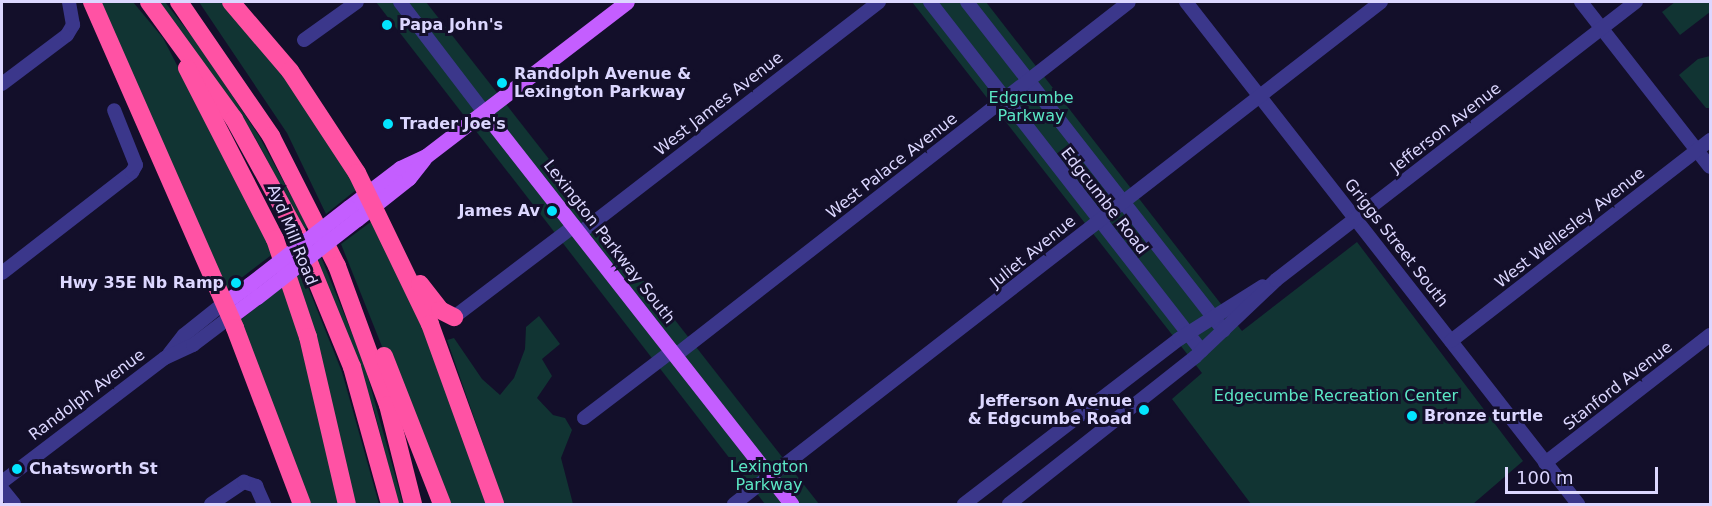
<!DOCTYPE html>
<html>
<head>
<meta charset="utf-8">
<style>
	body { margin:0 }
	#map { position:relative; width:1712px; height:506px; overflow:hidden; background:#130f2a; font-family:"DejaVu Sans",sans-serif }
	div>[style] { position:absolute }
	.green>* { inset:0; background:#113433 }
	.minor>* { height:14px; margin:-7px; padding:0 7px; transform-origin:7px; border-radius:7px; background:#3b378b }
	.major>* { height:15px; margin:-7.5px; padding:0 7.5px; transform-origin:7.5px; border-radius:7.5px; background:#c45eff }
	.highway>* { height:18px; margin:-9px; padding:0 9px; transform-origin:9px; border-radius:9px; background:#ff52a4 }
	.major-bridge>* { height:15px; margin:-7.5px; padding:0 7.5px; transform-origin:7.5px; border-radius:7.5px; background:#c45eff }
	.dots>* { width:16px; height:16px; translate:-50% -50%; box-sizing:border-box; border:3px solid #130f2a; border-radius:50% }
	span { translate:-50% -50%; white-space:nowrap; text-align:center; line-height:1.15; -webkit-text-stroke:6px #130f2a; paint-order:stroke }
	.poi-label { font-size:16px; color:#dcd7ff; font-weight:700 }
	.left { translate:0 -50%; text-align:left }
	.right { translate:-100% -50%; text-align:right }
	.park-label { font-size:16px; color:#5be7c5 }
	.street-label { font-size:16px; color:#dcd7ff }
	.frame { position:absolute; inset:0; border:3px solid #dcd7ff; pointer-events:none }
	.scale { position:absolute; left:1505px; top:467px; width:153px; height:27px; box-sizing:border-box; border:3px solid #dcd7ff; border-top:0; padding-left:8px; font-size:18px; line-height:21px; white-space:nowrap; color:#dcd7ff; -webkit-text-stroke:4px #130f2a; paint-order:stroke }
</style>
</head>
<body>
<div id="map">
	<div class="green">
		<i style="clip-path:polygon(99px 2px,133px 2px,163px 38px,274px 253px,227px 289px)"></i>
		<i style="clip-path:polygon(160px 2px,165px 2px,198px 44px,259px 136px,308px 227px,304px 230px,256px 139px)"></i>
		<i style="clip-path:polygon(199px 2px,226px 2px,234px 10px,331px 141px,356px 190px,326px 214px,287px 133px)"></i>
		<i style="clip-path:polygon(376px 2px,426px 2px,819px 504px,765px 504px)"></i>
		<i style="clip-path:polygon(912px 2px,986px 2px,1242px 331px,1357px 242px,1523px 461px,1473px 504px,1251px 504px,1172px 399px,1202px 373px)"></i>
		<i style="clip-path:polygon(1675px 2px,1710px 2px,1710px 12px,1680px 35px,1662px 12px)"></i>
		<i style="clip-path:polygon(1710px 56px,1710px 108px,1706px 108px,1679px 75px,1698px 59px)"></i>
		<i style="clip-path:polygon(372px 221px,421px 319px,487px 504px,445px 504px,341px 244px)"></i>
		<i style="clip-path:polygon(321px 257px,364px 363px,403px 504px,398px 504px,374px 410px,318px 260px)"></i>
		<i style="clip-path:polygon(302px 272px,342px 372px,379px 504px,350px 504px,293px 279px)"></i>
		<i style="clip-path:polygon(285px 285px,342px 504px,308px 504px,239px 321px)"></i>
		<i style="clip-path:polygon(539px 316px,560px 344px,542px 359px,552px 376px,537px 398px,553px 415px,565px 418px,572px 430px,561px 458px,573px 504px,504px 504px,447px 340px,454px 338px,482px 379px,500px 395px,514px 378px,525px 349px,526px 327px)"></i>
	</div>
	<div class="minor">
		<i style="left:400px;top:2px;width:138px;rotate:52.6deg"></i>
		<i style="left:930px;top:2px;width:442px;rotate:52.1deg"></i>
		<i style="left:967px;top:2px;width:417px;rotate:52deg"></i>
		<i style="left:1186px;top:2px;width:637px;rotate:52.01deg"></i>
		<i style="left:1581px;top:2px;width:209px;rotate:52deg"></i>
		<i style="left:304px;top:40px;width:65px;rotate:-35.6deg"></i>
		<i style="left:2px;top:84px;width:81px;rotate:-37deg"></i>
		<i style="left:67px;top:35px;width:12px;rotate:-59deg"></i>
		<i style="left:73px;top:25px;width:23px;rotate:-100deg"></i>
		<i style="left:580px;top:233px;width:378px;rotate:-37.7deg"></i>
		<i style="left:2px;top:273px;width:165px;rotate:-37.8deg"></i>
		<i style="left:132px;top:172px;width:8px;rotate:-60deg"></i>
		<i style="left:136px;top:165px;width:59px;rotate:-111.8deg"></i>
		<i style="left:454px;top:317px;width:151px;rotate:-37.2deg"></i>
		<i style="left:1451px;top:341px;width:328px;rotate:-37.8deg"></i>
		<i style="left:169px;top:354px;width:24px;rotate:-52deg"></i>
		<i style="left:184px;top:335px;width:51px;rotate:-38.7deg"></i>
		<i style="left:676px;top:355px;width:574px;rotate:-37.93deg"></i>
		<i style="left:584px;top:418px;width:111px;rotate:-37.3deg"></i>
		<i style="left:1545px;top:463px;width:209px;rotate:-37.8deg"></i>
		<i style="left:2px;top:482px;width:205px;rotate:-37.3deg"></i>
		<i style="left:165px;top:358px;width:31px;rotate:-25deg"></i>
		<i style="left:193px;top:345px;width:46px;rotate:-37.1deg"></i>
		<i style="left:2px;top:489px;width:19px;rotate:51deg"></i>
		<i style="left:211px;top:504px;width:40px;rotate:-34deg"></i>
		<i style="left:244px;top:482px;width:13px;rotate:18deg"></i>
		<i style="left:256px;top:486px;width:20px;rotate:66deg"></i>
		<i style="left:734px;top:504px;width:819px;rotate:-37.81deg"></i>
		<i style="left:964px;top:504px;width:271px;rotate:-37.5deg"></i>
		<i style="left:1179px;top:339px;width:99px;rotate:-32.2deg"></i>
		<i style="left:1009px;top:504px;width:237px;rotate:-38.3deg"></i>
		<i style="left:1195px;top:357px;width:112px;rotate:-43.5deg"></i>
		<i style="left:1276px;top:280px;width:455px;rotate:-37.7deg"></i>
	</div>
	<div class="major">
		<i style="left:484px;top:112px;width:498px;rotate:51.9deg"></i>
		<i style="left:349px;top:207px;width:64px;rotate:-37.4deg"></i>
		<i style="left:400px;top:168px;width:29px;rotate:-25deg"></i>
		<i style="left:426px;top:156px;width:253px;rotate:-37.5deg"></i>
		<i style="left:357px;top:219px;width:66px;rotate:-38.3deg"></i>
		<i style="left:409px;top:178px;width:24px;rotate:-52deg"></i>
		<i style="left:224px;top:303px;width:32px;rotate:-36deg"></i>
		<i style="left:230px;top:317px;width:34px;rotate:-37deg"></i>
	</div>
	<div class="highway">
		<i style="left:92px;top:2px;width:356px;rotate:66.3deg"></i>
		<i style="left:235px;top:328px;width:188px;rotate:69.2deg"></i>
		<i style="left:149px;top:2px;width:145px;rotate:54deg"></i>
		<i style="left:234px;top:119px;width:130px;rotate:61.1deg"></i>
		<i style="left:297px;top:233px;width:145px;rotate:67.7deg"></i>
		<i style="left:352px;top:367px;width:142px;rotate:74.5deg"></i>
		<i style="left:179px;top:2px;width:163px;rotate:55.5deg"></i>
		<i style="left:271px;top:136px;width:146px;rotate:63.1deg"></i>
		<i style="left:337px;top:266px;width:148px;rotate:69.9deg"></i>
		<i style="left:388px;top:405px;width:102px;rotate:75.8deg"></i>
		<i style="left:231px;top:2px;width:91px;rotate:49.5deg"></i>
		<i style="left:290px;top:71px;width:122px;rotate:56.7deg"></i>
		<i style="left:357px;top:173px;width:168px;rotate:64.2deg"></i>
		<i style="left:430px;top:324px;width:191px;rotate:70.1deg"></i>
		<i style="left:187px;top:68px;width:192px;rotate:62.8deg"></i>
		<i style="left:275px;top:239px;width:103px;rotate:71.4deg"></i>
		<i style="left:308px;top:337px;width:171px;rotate:76.9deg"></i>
		<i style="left:420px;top:284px;width:33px;rotate:52deg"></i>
		<i style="left:440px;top:310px;width:16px;rotate:27deg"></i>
		<i style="left:384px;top:356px;width:159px;rotate:68.6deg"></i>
	</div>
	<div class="major-bridge">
		<i style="left:250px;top:284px;width:125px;rotate:-37.9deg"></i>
		<i style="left:257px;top:297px;width:127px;rotate:-38deg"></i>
	</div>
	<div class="dots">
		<i style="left:387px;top:25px;background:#03e5ff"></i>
		<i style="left:502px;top:83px;background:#03e5ff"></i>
		<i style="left:388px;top:124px;background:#03e5ff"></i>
		<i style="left:552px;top:211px;background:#03e5ff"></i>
		<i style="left:236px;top:283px;background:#03e5ff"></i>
		<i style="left:1144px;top:410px;background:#03e5ff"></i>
		<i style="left:1412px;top:416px;background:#03e5ff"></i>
		<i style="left:17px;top:469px;background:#03e5ff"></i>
	</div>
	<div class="poi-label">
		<span class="left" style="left:399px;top:25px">Papa John's</span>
		<span class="left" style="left:514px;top:83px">Randolph Avenue &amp;<br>Lexington Parkway</span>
		<span class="left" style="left:400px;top:124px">Trader Joe's</span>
		<span class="right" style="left:540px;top:211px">James Av</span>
		<span class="right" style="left:224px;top:283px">Hwy 35E Nb Ramp</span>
		<span class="right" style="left:1132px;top:410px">Jefferson Avenue<br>&amp; Edgcumbe Road</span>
		<span class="left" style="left:1424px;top:416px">Bronze turtle</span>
		<span class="left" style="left:29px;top:469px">Chatsworth St</span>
	</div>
	<div class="park-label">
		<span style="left:1031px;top:107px">Edgcumbe<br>Parkway</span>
		<span style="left:1336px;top:396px">Edgecumbe Recreation Center</span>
		<span style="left:769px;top:476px">Lexington<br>Parkway</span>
	</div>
	<div class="street-label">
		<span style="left:719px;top:104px;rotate:-38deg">West James Avenue</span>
		<span style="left:1446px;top:128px;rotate:-38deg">Jefferson Avenue</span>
		<span style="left:892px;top:166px;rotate:-38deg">West Palace Avenue</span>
		<span style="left:1104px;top:201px;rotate:52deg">Edgcumbe Road</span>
		<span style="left:1570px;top:228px;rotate:-38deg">West Wellesley Avenue</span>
		<span style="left:292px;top:235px;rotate:68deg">Ayd Mill Road</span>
		<span style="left:609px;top:242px;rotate:52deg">Lexington Parkway South</span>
		<span style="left:1396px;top:243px;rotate:52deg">Griggs Street South</span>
		<span style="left:1033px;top:252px;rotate:-39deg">Juliet Avenue</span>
		<span style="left:1618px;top:386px;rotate:-38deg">Stanford Avenue</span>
		<span style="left:87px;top:395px;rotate:-37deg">Randolph Avenue</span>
	</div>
	<div class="frame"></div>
	<div class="scale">100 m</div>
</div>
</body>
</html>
